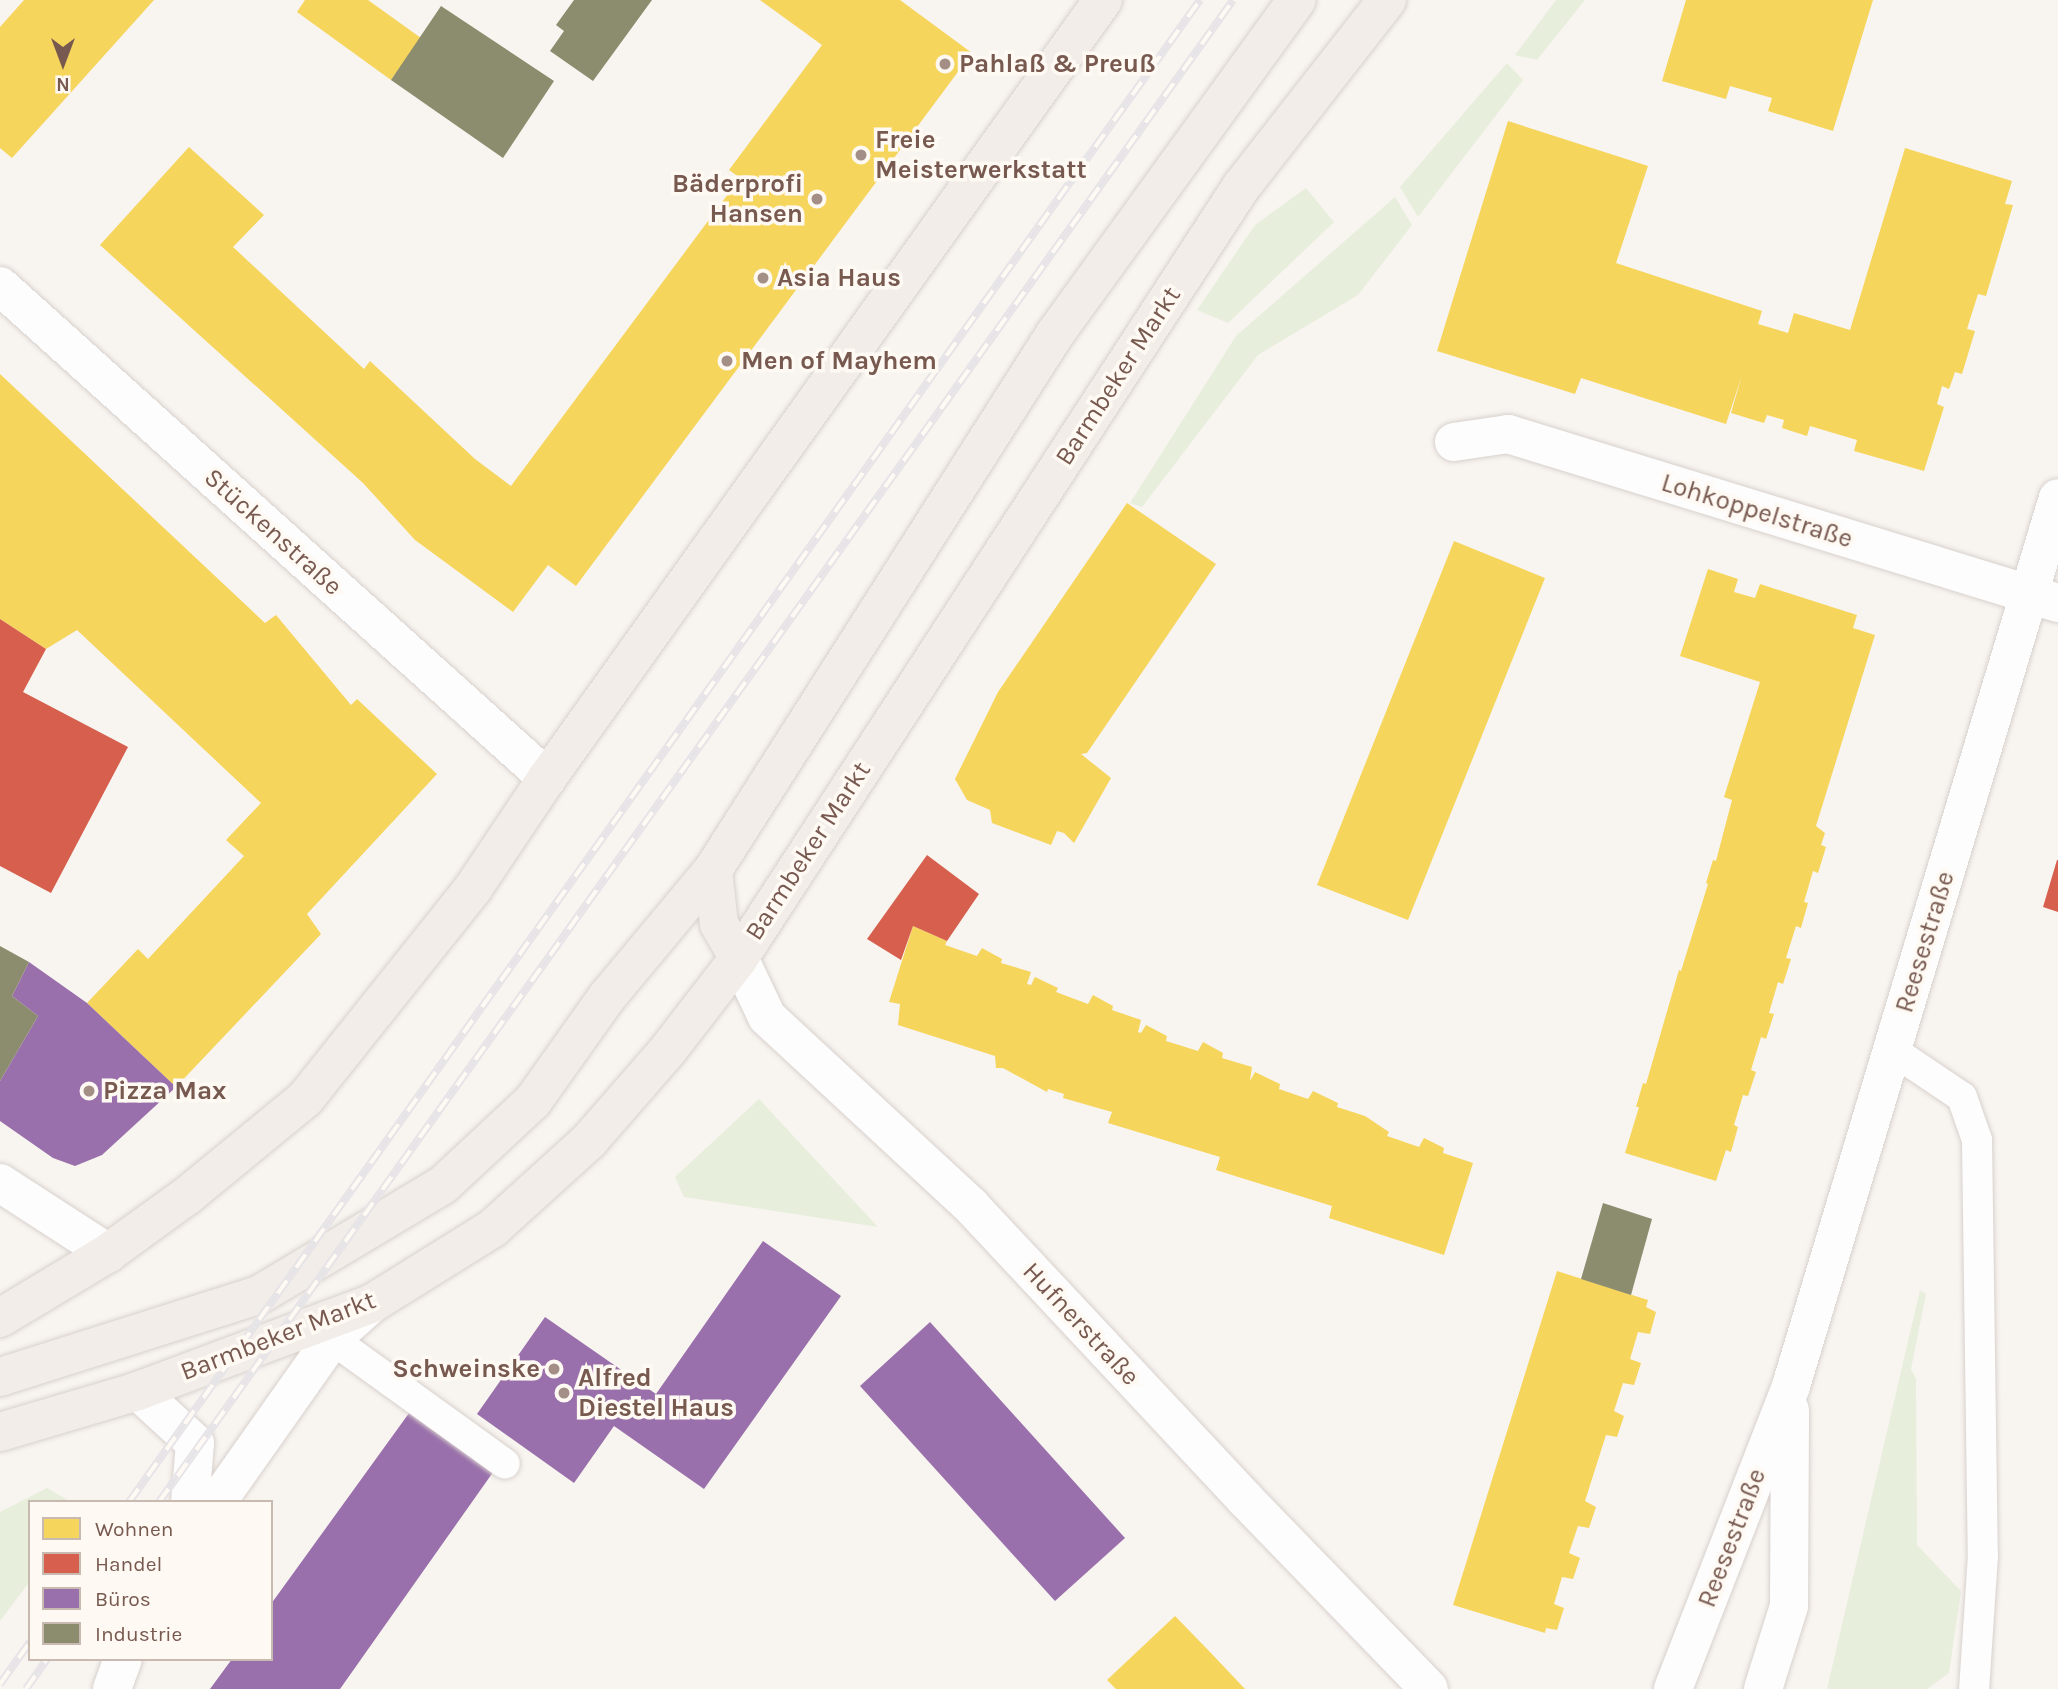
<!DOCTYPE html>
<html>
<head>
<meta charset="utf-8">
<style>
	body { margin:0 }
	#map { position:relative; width:2058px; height:1689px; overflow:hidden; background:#f8f4f0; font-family:Karla,sans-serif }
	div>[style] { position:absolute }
	.green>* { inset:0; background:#e8eedc }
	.homes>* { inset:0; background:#f6d55c }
	.shops>* { inset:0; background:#d6604d }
	.offices>* { inset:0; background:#9970ab }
	.industry>* { inset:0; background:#8c8c6e }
	.roads { filter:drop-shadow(0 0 2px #d8d1cd) drop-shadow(0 0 2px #d8d1cd) }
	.lane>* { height:30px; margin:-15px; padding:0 15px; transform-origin:15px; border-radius:15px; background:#fefdfd }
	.street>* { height:38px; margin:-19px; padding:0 19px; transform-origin:19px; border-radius:19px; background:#fefdfd }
	.secondary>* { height:38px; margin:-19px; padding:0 19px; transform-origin:19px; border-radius:19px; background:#fefdfd }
	.primary>* { height:38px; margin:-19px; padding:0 19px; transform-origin:19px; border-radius:19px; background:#f2ede8 }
	.rail>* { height:8px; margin-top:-4px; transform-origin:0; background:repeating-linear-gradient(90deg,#fef9f3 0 16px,#e6e4e7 0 32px); box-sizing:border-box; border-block:2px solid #e6e4e7 }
	.dots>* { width:19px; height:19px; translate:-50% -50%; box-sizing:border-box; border:4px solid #fef9f3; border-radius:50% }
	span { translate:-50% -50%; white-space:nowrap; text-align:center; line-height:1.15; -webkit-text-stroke:7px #fef9f3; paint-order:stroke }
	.poi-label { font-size:26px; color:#77594f; font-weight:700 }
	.left { translate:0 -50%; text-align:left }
	.right { translate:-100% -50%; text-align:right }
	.street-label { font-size:26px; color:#77594f }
	.legend { position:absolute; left:28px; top:1500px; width:245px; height:161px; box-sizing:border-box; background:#fef9f3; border:2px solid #c8b9b1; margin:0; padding:9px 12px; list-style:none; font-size:21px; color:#77594f }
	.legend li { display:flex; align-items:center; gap:14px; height:35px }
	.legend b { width:35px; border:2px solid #c8b9b1 }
	.north { position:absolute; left:28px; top:28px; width:70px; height:70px; -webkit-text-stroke:5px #fef9f3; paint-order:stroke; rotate:180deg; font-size:19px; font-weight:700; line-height:28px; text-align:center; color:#77594f }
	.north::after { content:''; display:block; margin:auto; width:24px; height:32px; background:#77594f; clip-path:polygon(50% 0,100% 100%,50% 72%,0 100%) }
</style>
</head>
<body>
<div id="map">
	<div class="green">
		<i style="clip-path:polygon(1556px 0,1585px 0,1537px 60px,1515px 55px)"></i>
		<i style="clip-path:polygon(1507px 63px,1523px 80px,1418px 217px,1400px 187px)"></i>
		<i style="clip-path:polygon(1306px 188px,1334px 222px,1228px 323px,1197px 310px,1255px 225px)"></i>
		<i style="clip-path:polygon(1395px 197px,1412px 225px,1358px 295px,1258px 355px,1142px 507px,1130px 503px,1236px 336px)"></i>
		<i style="clip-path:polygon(759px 1099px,878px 1227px,684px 1197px,675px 1177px)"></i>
		<i style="clip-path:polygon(1920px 1290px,1926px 1294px,1911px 1369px,1916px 1379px,1917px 1545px,1961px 1591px,1949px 1673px,1927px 1689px,1827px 1689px)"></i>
		<i style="clip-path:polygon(47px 1488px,71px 1502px,30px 1502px,30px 1581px,0 1621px,0 1512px)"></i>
	</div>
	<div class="homes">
		<i style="clip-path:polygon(24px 0,154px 0,12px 158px,0 148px,0 27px)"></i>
		<i style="clip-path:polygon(305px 0,368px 0,421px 38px,391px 80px,297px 12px)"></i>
		<i style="clip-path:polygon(760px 0,900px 0,972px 53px,576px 586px,548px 565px,513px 612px,415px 540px,363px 483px,100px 245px,189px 147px,264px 215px,233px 247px,364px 369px,370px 361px,475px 459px,511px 486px,740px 178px,729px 170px,822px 45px)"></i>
		<i style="clip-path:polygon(1686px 0,1873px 0,1833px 131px,1768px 111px,1772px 98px,1730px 86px,1726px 99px,1662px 81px)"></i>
		<i style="clip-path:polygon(1508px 121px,1648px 166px,1616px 263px,1762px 311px,1758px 324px,1788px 333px,1794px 313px,1850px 330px,1905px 148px,2012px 181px,2005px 204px,2013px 205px,1986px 296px,1978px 294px,1967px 329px,1975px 331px,1962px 374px,1955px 372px,1949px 389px,1942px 386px,1937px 404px,1944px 407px,1924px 471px,1854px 451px,1857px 440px,1810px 426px,1807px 436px,1782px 428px,1784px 420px,1767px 415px,1764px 423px,1731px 413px,1742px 375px,1726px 424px,1581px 378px,1575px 394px,1437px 351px)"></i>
		<i style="clip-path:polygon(0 374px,265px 623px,276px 615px,351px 705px,357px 699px,437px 774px,307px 914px,321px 934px,176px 1087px,87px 1003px,138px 949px,148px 959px,244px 856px,226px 840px,261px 803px,77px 630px,46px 649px,0 619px)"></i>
		<i style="clip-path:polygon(1127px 503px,1216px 564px,1087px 753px,1081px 754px,1111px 778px,1074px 843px,1064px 833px,1057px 831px,1051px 845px,992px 823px,990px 810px,967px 800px,955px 779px,998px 692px)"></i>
		<i style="clip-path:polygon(1454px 541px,1545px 578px,1408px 920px,1317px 885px)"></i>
		<i style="clip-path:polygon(1708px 569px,1738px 579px,1734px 592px,1755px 598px,1760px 584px,1857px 615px,1853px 628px,1875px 635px,1816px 826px,1825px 833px,1821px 845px,1826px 847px,1818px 873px,1813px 871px,1804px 902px,1808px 903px,1801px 928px,1796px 926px,1786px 958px,1791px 959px,1783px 984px,1778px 982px,1769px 1013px,1774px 1014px,1766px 1039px,1761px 1037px,1751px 1070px,1756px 1072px,1748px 1096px,1743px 1095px,1734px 1125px,1738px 1127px,1731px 1152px,1726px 1150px,1716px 1181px,1625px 1153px,1639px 1107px,1636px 1107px,1643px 1083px,1646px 1084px,1679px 970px,1681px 971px,1708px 884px,1706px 883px,1713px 860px,1716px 861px,1732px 800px,1724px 797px,1760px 682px,1680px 656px)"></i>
		<i style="clip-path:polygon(913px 926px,947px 941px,945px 945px,977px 956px,982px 948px,1002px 959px,1001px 963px,1031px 972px,1027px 984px,1031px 985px,1035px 977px,1058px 988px,1056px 992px,1088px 1004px,1093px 995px,1113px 1006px,1112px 1010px,1141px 1020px,1138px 1032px,1141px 1033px,1146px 1025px,1167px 1036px,1166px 1041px,1198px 1051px,1203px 1042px,1223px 1053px,1222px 1058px,1252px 1067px,1250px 1081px,1255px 1072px,1280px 1084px,1279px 1089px,1308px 1099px,1313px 1091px,1338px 1103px,1337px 1107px,1365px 1116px,1389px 1132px,1387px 1136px,1419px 1147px,1424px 1138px,1444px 1148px,1443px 1153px,1473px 1163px,1444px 1255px,1329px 1218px,1332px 1206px,1216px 1170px,1220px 1157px,1108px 1123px,1112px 1112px,1063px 1098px,1064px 1094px,1048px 1089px,1047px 1092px,1003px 1068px,996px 1068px,995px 1056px,898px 1025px,900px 1004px,889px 1002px)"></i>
		<i style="clip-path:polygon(1557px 1271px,1648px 1300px,1646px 1307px,1656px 1312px,1650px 1334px,1638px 1332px,1630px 1359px,1641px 1363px,1634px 1385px,1623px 1383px,1614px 1411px,1624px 1416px,1617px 1437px,1606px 1435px,1585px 1501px,1596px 1507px,1589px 1528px,1578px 1526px,1569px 1553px,1580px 1558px,1573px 1579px,1562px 1577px,1554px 1604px,1564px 1608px,1557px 1630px,1546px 1628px,1545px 1633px,1453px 1605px)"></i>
		<i style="clip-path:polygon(1175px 1616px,1210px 1652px,1245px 1689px,1116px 1689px,1107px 1680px)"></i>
	</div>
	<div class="shops">
		<i style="clip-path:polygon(0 619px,46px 649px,23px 692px,128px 747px,51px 893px,0 866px)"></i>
		<i style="clip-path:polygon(927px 855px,979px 894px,947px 941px,913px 926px,901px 960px,867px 939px)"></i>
		<i style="clip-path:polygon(2057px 860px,2058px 860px,2058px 912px,2043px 907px)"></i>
	</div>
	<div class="offices">
		<i style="clip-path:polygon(29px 962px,87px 1003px,176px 1087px,102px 1155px,75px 1166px,53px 1158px,0 1121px,0 1081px,38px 1016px,12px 996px)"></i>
		<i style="clip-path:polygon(763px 1241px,841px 1296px,704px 1489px,614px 1426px,574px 1483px,477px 1414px,545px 1317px,656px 1394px)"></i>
		<i style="clip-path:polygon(930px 1322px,1125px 1538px,1055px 1601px,860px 1386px)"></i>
		<i style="clip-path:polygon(412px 1409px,496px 1468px,340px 1689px,210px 1689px,232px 1659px,271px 1659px,271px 1604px)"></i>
	</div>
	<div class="industry">
		<i style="clip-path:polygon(574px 0,652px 0,593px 81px,550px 51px,564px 31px,556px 25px)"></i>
		<i style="clip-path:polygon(441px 6px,554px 81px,503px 158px,391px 80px)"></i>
		<i style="clip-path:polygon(0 946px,29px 962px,12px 996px,38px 1016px,0 1081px)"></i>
		<i style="clip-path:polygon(1603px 1203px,1652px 1219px,1631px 1295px,1581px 1279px)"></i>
	</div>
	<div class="roads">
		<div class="lane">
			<i style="left:1892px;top:1050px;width:84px;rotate:33.9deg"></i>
			<i style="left:1962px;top:1097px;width:46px;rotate:70.8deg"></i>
			<i style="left:1977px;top:1140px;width:415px;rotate:89.2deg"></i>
			<i style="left:1983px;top:1555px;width:134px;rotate:93.8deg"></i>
			<i style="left:332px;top:1339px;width:213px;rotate:35.8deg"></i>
		</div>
		<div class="street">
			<i style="left:0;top:286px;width:736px;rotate:41.97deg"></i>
			<i style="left:1454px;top:442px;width:55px;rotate:-8.4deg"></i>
			<i style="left:1508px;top:434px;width:575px;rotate:17.08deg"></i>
			<i style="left:739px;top:958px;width:65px;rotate:64.6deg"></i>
			<i style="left:767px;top:1017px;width:278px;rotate:42.8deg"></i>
			<i style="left:971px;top:1206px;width:401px;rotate:46.9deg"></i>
			<i style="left:1245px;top:1499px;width:264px;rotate:45.9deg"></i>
			<i style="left:0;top:1183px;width:129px;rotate:32.9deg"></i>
			<i style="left:138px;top:1391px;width:77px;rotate:42.4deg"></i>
			<i style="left:195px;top:1443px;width:59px;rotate:94.8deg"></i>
			<i style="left:217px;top:1502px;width:199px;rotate:-54.8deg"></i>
			<i style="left:332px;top:1339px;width:51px;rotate:-41.8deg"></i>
			<i style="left:112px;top:1689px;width:32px;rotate:-70deg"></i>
		</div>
		<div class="secondary">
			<i style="left:1673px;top:1689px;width:325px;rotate:-68.7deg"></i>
			<i style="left:1791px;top:1386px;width:927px;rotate:-73.27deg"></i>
			<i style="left:1763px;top:1689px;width:87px;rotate:-72.6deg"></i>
			<i style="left:1789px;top:1606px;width:196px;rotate:-89.7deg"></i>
		</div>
		<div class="primary">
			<i style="left:713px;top:870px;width:54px;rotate:83.7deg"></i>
			<i style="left:719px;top:924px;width:39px;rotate:60deg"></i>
			<i style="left:0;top:1318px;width:126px;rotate:-31deg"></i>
			<i style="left:108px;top:1253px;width:99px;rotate:-35.9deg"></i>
			<i style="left:188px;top:1195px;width:151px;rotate:-39.4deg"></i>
			<i style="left:305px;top:1099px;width:271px;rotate:-51.4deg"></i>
			<i style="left:474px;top:887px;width:131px;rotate:-56.2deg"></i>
			<i style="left:547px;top:778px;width:956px;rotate:-54.45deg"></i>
			<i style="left:0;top:1377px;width:272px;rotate:-17.6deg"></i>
			<i style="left:259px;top:1295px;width:214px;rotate:-30.9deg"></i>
			<i style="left:443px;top:1185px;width:123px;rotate:-43deg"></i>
			<i style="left:533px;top:1101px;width:128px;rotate:-54.6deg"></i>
			<i style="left:607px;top:997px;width:165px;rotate:-50.2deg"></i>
			<i style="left:713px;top:870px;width:636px;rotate:-57.46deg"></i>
			<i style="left:1055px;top:334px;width:412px;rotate:-54.1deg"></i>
			<i style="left:0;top:1432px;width:144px;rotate:-16.5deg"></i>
			<i style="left:138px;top:1391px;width:249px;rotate:-20.5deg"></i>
			<i style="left:371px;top:1304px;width:144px;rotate:-31.9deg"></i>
			<i style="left:493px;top:1228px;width:130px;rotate:-42.2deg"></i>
			<i style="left:589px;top:1141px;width:121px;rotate:-49deg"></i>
			<i style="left:668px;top:1050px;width:116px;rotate:-52.3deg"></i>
			<i style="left:739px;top:958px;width:920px;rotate:-56.93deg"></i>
			<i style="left:1241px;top:187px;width:237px;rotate:-52deg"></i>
		</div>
	</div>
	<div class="rail">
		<i style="left:129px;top:1502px;width:1845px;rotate:-54.51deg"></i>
		<i style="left:159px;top:1502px;width:1846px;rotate:-54.43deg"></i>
		<i style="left:0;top:1684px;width:52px;rotate:-54.5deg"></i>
		<i style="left:26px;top:1689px;width:37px;rotate:-55deg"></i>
	</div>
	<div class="dots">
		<i style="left:945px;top:64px;background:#a48f87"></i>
		<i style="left:861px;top:155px;background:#a48f87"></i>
		<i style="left:817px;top:199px;background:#a48f87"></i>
		<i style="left:763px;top:278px;background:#a48f87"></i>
		<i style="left:727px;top:361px;background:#a48f87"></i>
		<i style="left:89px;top:1091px;background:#a48f87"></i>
		<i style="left:554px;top:1369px;background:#a48f87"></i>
		<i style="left:564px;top:1393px;background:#a48f87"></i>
	</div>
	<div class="poi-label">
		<span class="left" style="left:959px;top:64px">Pahlaß &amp; Preuß</span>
		<span class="left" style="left:875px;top:155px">Freie<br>Meisterwerkstatt</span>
		<span class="right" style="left:803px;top:199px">Bäderprofi<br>Hansen</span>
		<span class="left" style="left:777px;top:278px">Asia Haus</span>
		<span class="left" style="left:741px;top:361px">Men of Mayhem</span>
		<span class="left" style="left:103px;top:1091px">Pizza Max</span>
		<span class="right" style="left:540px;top:1369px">Schweinske</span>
		<span class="left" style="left:578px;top:1393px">Alfred<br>Diestel Haus</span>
	</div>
	<div class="street-label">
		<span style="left:1118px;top:376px;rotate:-57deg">Barmbeker Markt</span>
		<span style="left:1757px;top:511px;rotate:17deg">Lohkoppelstraße</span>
		<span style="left:273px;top:532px;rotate:42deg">Stückenstraße</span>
		<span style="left:808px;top:851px;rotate:-57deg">Barmbeker Markt</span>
		<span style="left:1925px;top:942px;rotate:-73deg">Reesestraße</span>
		<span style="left:1081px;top:1324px;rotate:47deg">Hufnerstraße</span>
		<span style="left:278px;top:1336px;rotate:-21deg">Barmbeker Markt</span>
		<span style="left:1732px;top:1538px;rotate:-69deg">Reesestraße</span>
	</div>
	<ul class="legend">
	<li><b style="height:19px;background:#f6d55c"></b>Wohnen</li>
	<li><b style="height:19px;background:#d6604d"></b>Handel</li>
	<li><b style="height:19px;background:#9970ab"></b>Büros</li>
	<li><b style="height:19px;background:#8c8c6e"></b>Industrie</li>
	</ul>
	<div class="north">N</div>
</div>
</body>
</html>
